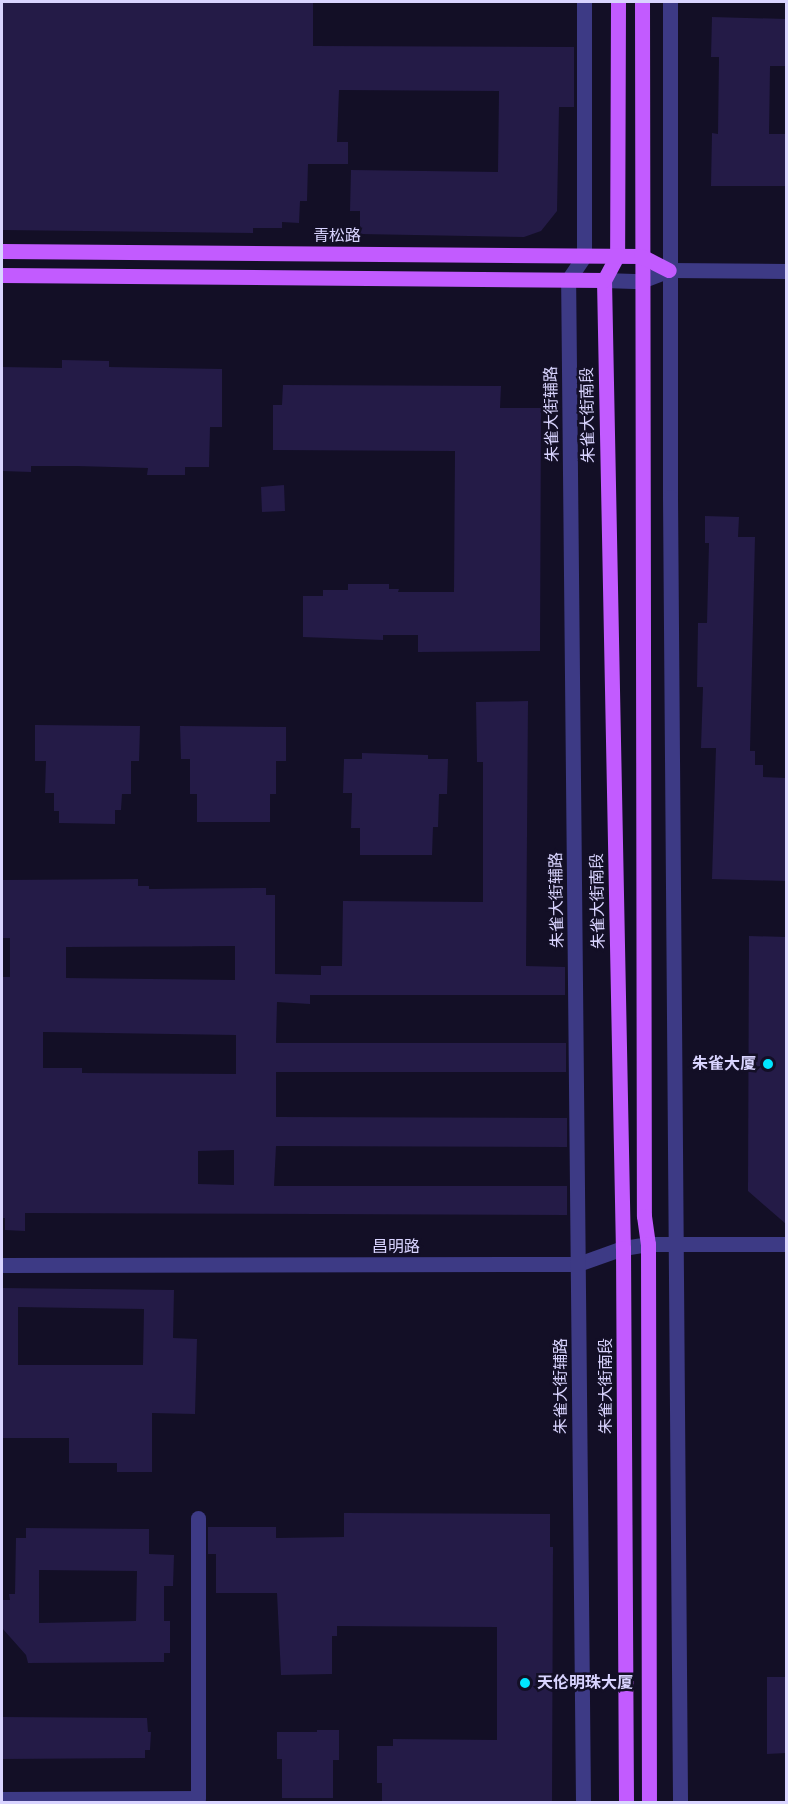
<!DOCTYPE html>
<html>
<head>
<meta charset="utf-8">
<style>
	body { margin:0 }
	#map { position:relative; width:788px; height:1804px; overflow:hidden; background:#130f26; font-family:"Alegreya Sans","Noto Sans SC",sans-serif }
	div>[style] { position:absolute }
	.building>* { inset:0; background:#241b47 }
	.minor>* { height:15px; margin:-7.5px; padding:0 7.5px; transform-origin:7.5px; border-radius:7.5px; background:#3d3a85 }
	.major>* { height:15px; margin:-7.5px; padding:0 7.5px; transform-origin:7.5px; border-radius:7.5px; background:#c25bff }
	.dots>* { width:16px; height:16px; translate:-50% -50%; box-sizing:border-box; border:3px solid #130f26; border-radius:50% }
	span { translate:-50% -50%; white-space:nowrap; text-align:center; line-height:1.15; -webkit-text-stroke:5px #130f26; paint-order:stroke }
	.street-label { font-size:16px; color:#d9d4ff }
	.poi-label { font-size:16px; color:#d9d4ff; font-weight:700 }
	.right { translate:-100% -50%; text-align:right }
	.left { translate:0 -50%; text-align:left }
	.frame { position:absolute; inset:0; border:3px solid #d9d4ff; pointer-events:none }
</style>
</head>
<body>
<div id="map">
	<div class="building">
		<i style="clip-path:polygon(2px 2px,313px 2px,313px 46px,574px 47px,574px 107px,559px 107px,557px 211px,541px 231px,524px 237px,360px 234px,360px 211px,350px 211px,351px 170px,498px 172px,499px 91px,339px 90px,337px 142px,348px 142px,348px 164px,308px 164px,307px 201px,300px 201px,299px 223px,282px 222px,282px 228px,253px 228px,253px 233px,2px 230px)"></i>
		<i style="clip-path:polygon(712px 17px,786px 19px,786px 66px,770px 66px,769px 134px,786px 134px,786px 186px,711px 186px,712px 133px,718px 134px,719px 57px,711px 57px)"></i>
		<i style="clip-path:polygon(62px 360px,109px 361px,109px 367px,222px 369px,222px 427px,210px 427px,209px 467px,185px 467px,185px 475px,147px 475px,148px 468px,77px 466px,31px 466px,31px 472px,2px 471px,2px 367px,62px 368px)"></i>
		<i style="clip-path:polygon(283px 385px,501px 386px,500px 408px,541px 408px,540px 651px,418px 652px,418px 635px,383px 635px,383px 640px,303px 637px,303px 596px,323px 596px,323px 590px,348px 590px,348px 584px,389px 584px,389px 589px,399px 589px,398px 592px,454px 592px,455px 451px,273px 450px,273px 405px,282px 405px)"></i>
		<i style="clip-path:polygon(284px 485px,285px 511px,262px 512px,261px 487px)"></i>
		<i style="clip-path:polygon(705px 516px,739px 517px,738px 537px,755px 537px,750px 751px,755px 751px,755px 765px,763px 765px,763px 777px,786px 778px,786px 881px,712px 879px,716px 748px,701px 748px,703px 687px,697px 687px,698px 623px,707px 623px,709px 543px,705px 543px)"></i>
		<i style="clip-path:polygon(evenodd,528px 701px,526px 966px,565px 967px,565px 995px,310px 995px,310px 1004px,277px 1002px,276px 1043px,566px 1043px,566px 1072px,276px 1072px,276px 1117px,567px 1118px,567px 1147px,276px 1146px,274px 1186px,567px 1186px,567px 1215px,25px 1213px,25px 1231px,5px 1230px,5px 1218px,2px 1218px,2px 977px,10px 977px,10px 938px,2px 938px,3px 880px,138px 879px,138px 886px,149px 886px,149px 889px,266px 888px,266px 895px,275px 895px,275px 974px,321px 975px,321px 966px,342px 966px,343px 901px,483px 902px,483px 762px,477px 762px,476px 702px,528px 701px,235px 946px,235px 980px,66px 978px,66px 947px,235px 946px,528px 701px,43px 1032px,236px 1035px,236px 1074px,82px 1073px,82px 1068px,43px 1068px,43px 1032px,528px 701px,234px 1150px,234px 1185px,198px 1184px,198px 1151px,234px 1150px)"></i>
		<i style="clip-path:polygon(35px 725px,140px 726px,139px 761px,131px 761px,131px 794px,122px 794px,121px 810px,115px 810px,115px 824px,59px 823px,59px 811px,54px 811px,54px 793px,45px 793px,46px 761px,35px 761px)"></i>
		<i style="clip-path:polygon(180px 726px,286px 727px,286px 761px,276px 761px,276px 794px,270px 794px,270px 822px,197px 822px,197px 794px,190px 794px,190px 759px,181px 759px)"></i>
		<i style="clip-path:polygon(362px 753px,428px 755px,428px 759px,448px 759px,447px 794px,439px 794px,438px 827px,433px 827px,432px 855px,360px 855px,360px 828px,351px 828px,352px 793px,343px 793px,344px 759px,362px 759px)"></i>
		<i style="clip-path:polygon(749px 936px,786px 937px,786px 1224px,748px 1191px)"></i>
		<i style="clip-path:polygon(evenodd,2px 1288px,174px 1290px,173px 1338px,197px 1339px,195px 1414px,152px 1413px,152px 1472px,117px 1472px,117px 1463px,69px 1463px,69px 1438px,2px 1438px,2px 1288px,18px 1307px,144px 1309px,143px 1365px,18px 1365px,18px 1307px)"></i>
		<i style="clip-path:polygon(344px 1513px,550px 1514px,550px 1547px,553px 1547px,552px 1803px,382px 1803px,382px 1783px,377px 1783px,377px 1746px,393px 1746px,393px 1739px,497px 1740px,497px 1627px,337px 1626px,337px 1636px,332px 1636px,332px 1674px,281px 1675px,277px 1593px,216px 1593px,216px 1554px,208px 1554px,208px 1527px,276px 1527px,276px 1538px,344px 1537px)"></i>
		<i style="clip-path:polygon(evenodd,26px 1528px,149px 1529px,149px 1554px,174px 1555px,173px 1586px,164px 1586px,164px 1621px,170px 1621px,170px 1653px,164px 1653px,164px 1662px,28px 1663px,26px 1655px,2px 1628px,2px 1600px,10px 1600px,9px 1594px,15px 1594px,16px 1538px,26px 1538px,26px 1528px,39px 1570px,137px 1571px,136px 1621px,39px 1623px,39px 1570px)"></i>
		<i style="clip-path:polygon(767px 1677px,786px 1677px,786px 1753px,767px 1754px)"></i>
		<i style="clip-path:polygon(2px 1717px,147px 1718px,148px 1732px,151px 1732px,150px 1750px,145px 1750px,145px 1758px,2px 1759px)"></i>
		<i style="clip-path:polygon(317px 1730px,339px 1730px,339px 1760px,333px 1760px,333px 1798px,282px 1798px,282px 1759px,277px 1759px,277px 1732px,317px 1732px)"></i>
	</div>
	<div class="minor">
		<i style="left:670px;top:2px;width:495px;rotate:90deg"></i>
		<i style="left:670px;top:497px;width:1305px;rotate:89.56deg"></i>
		<i style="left:604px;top:280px;width:37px;rotate:2deg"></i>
		<i style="left:641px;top:281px;width:30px;rotate:-21deg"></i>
		<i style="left:669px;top:270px;width:117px;rotate:0.5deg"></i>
		<i style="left:2px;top:1265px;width:576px;rotate:-0.1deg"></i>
		<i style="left:578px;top:1264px;width:48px;rotate:-19.6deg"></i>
		<i style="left:623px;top:1248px;width:25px;rotate:-9deg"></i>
		<i style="left:648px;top:1244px;width:138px"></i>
		<i style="left:2px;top:1799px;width:196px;rotate:-0.3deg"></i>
		<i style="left:198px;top:1798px;width:280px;rotate:-90deg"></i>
		<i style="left:583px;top:1802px;width:1522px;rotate:-90.56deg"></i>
		<i style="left:568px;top:280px;width:29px;rotate:-56deg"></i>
		<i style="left:584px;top:256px;width:254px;rotate:-90deg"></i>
	</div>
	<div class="major">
		<i style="left:618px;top:2px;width:254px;rotate:90.2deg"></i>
		<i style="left:617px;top:256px;width:27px;rotate:118deg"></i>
		<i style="left:604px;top:280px;width:968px;rotate:88.88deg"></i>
		<i style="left:623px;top:1248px;width:554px;rotate:89.69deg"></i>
		<i style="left:642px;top:2px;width:1214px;rotate:89.91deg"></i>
		<i style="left:644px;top:1216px;width:28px;rotate:82deg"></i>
		<i style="left:648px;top:1244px;width:558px;rotate:89.9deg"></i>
		<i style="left:2px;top:251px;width:639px;rotate:0.45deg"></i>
		<i style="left:641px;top:256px;width:31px;rotate:27deg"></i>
		<i style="left:2px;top:275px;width:602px;rotate:0.48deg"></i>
	</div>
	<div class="dots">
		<i style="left:768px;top:1064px;background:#00e5ff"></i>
		<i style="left:525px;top:1683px;background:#00e5ff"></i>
	</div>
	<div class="street-label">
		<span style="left:337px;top:236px">青松路</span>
		<span style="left:552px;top:414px;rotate:-91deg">朱雀大街辅路</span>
		<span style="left:588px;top:415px;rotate:-91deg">朱雀大街南段</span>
		<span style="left:557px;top:900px;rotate:-91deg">朱雀大街辅路</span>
		<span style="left:598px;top:901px;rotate:-91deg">朱雀大街南段</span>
		<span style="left:396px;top:1247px">昌明路</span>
		<span style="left:561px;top:1386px;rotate:-90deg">朱雀大街辅路</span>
		<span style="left:606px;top:1386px;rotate:-90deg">朱雀大街南段</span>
	</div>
	<div class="poi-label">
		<span class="right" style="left:756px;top:1064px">朱雀大厦</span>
		<span class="left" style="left:537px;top:1683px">天伦明珠大厦</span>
	</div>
	<div class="frame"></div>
</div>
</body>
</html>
